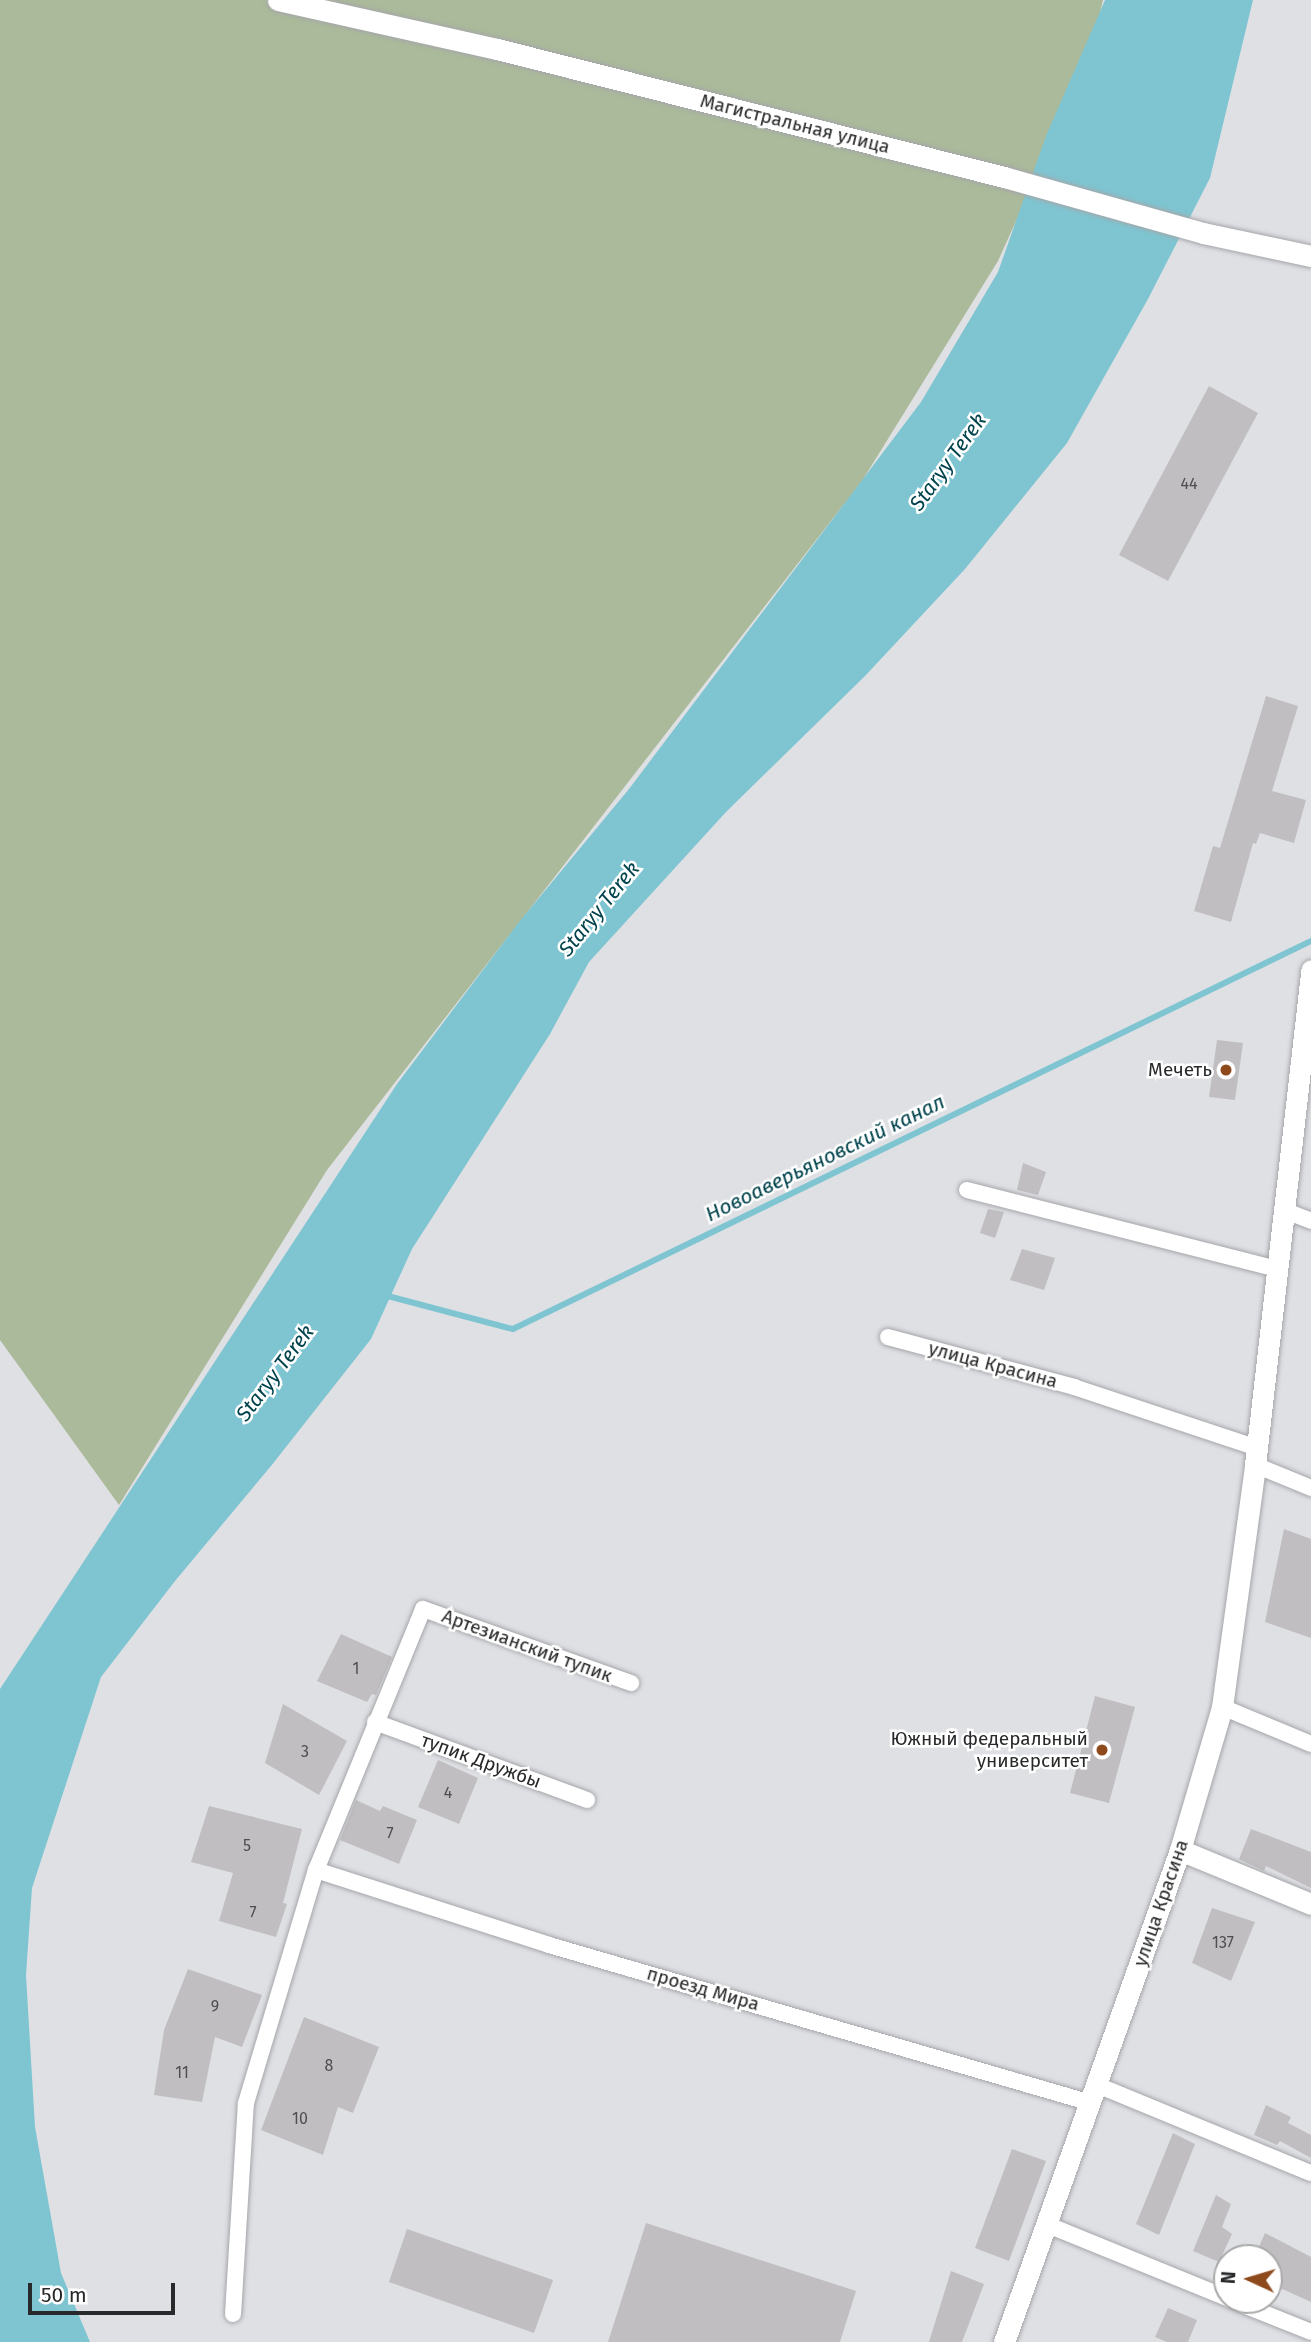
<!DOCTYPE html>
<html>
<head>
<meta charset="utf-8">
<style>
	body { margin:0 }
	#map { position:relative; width:1311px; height:2342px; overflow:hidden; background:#dfe0e4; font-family:"Fira Sans",sans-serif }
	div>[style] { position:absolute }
	.green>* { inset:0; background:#abba9a }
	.water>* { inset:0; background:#7ec5d1 }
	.stream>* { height:6px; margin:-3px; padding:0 3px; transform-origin:3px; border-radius:3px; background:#7ec5d1 }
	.building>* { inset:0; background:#c0bec1 }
	.roads { filter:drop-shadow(0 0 2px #a5a6aa) drop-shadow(0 0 2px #a5a6aa) }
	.street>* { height:16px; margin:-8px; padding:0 8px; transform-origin:8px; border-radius:8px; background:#fff }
	.secondary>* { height:21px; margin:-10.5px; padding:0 10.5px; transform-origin:10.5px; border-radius:10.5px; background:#fff }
	.dots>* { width:19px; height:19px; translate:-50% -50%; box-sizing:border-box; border:4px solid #fff; border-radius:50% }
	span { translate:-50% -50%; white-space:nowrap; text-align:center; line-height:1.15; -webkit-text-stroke:5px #fff; paint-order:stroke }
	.number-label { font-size:16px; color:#4e4e50 }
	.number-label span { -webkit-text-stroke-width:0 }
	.street-label { font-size:19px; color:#28292a }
	.poi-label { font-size:19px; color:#28292a }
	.right { translate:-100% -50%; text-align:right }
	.water-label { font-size:21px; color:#00434c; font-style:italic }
	.north { position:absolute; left:1213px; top:2244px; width:70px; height:70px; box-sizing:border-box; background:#fff; border:2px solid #a9a9aa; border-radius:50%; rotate:274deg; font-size:19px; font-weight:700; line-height:28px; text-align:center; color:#28292a }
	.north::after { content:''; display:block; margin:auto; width:24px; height:32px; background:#8e491d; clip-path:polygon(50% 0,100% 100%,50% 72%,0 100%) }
	.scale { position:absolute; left:28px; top:2283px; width:147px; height:32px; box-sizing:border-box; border:4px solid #28292a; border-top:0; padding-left:9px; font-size:21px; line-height:24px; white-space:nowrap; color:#28292a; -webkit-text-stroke:5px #fff; paint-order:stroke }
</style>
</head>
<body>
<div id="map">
	<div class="green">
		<i style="clip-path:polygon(0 0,1103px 0,1088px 62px,998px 261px,862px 481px,327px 1170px,119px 1505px,0 1340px)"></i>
	</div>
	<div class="water">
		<i style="clip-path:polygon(1105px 0,1253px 0,1210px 178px,1148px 299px,1067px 443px,965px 569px,865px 676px,726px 812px,589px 962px,550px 1034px,412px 1249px,371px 1339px,271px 1466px,175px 1581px,101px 1677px,32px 1888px,26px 1975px,35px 2127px,61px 2273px,90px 2342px,0 2342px,0 1689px,397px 1084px,519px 922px,629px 789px,921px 402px,998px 272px,1046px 136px)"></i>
	</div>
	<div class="stream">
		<i style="left:384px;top:1295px;width:133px;rotate:14.8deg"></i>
		<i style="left:513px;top:1329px;width:887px;rotate:-25.93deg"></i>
	</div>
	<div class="building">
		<i style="clip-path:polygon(1209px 386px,1258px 413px,1168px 581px,1119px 555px)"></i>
		<i style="clip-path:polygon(1266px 696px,1298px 706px,1272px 791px,1306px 800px,1294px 843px,1260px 833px,1256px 844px,1253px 843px,1231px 922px,1194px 911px,1213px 846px,1220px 848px)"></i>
		<i style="clip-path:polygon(1217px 1040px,1243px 1043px,1235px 1100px,1209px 1097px)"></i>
		<i style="clip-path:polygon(1023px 1163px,1046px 1172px,1038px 1195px,1017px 1190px)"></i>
		<i style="clip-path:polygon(988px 1209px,1004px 1212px,995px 1238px,980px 1233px)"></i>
		<i style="clip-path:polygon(1022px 1249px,1055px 1258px,1044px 1290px,1010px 1280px)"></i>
		<i style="clip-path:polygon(1284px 1529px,1311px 1539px,1311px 1638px,1265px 1622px)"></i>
		<i style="clip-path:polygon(341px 1634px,392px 1657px,376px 1695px,372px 1694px,367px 1702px,317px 1681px)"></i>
		<i style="clip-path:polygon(1095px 1696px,1135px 1707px,1109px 1803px,1070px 1793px)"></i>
		<i style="clip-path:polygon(283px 1704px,347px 1741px,319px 1795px,265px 1763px)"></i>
		<i style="clip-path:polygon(438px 1760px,478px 1778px,459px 1824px,418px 1807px)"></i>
		<i style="clip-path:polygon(356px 1800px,380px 1811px,383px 1806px,417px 1820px,399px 1864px,340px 1840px)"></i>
		<i style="clip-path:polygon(209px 1806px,302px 1829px,283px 1903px,287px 1904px,276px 1937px,219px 1921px,233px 1873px,191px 1862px)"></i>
		<i style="clip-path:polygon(1251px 1829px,1311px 1852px,1311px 1888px,1266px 1866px,1264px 1871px,1239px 1859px)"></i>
		<i style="clip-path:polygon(1212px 1908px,1255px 1922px,1231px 1981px,1192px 1963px)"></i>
		<i style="clip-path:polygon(188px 1969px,262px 1995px,242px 2047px,215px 2037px,202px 2102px,154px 2095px,164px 2030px)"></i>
		<i style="clip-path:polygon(304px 2017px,379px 2047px,353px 2113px,338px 2107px,323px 2155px,261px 2130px)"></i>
		<i style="clip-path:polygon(1266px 2105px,1291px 2117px,1288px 2123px,1311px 2135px,1311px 2158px,1280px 2141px,1277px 2145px,1254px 2135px)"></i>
		<i style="clip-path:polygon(1173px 2133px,1195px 2144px,1159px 2235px,1136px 2224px)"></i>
		<i style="clip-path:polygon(1012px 2149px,1046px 2161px,1009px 2261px,975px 2248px)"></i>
		<i style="clip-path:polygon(1216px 2195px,1231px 2204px,1222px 2227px,1232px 2234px,1219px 2262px,1193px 2251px)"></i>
		<i style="clip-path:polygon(646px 2223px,856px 2291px,840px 2342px,608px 2342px)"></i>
		<i style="clip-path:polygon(407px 2229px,553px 2280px,534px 2333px,389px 2282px)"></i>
		<i style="clip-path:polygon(1265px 2233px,1311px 2257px,1311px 2302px,1269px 2283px,1269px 2258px,1254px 2258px)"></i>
		<i style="clip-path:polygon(951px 2271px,984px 2284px,962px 2342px,929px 2342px)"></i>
		<i style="clip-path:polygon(1168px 2308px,1197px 2320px,1188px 2342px,1167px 2342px,1155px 2337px)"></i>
	</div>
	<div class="roads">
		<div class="street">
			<i style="left:967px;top:1190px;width:319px;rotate:14.3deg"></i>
			<i style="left:1283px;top:1210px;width:30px;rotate:21deg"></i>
			<i style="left:888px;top:1337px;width:193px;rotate:15deg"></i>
			<i style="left:1074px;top:1387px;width:193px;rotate:18.4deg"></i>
			<i style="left:1255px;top:1465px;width:61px;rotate:22.3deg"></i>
			<i style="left:1222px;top:1707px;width:96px;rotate:22.6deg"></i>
			<i style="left:375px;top:1722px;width:226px;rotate:20.2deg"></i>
			<i style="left:316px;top:1870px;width:245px;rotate:17.8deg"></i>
			<i style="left:549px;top:1945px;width:565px;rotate:16.25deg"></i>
			<i style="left:1097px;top:2085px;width:231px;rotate:22.4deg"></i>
			<i style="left:1048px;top:2225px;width:193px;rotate:22.2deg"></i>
			<i style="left:1231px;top:2300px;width:86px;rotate:21.8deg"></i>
			<i style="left:233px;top:2314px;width:211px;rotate:-86.5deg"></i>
			<i style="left:246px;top:2103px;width:243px;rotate:-73.3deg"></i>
			<i style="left:316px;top:1870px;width:282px;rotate:-67.7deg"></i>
			<i style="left:423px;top:1609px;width:221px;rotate:19.6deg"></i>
		</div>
		<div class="secondary">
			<i style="left:278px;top:0;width:224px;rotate:12.6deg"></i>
			<i style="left:497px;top:49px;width:523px;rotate:14.17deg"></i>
			<i style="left:1004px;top:177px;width:207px;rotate:15.7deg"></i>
			<i style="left:1203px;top:233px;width:110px;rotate:12deg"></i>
			<i style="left:1180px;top:1850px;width:142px;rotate:22.4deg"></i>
			<i style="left:1004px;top:2342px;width:523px;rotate:-70.32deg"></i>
			<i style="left:1180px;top:1850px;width:149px;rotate:-73.6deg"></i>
			<i style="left:1222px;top:1707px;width:244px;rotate:-82.2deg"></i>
			<i style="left:1255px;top:1465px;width:498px;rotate:-83.5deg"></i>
		</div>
	</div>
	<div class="dots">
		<i style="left:1226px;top:1070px;background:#8e491d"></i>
		<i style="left:1102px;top:1750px;background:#8e491d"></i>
	</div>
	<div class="number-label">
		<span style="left:1189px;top:484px">44</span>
		<span style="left:356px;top:1669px">1</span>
		<span style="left:305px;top:1752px">3</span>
		<span style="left:448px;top:1793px">4</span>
		<span style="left:390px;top:1834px">7</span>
		<span style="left:247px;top:1846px">5</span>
		<span style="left:253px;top:1913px">7</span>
		<span style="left:1223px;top:1943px">137</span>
		<span style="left:215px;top:2007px">9</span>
		<span style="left:329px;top:2066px">8</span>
		<span style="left:182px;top:2073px">11</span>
		<span style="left:300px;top:2119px">10</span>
	</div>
	<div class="street-label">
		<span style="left:795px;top:124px;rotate:14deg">Магистральная улица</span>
		<span style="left:993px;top:1365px;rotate:15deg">улица Красина</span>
		<span style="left:527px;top:1646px;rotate:20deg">Артезианский тупик</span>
		<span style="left:481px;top:1761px;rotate:20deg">тупик Дружбы</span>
		<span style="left:1161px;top:1903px;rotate:-71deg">улица Красина</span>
		<span style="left:703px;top:1989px;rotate:16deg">проезд Мира</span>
	</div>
	<div class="poi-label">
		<span class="right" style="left:1212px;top:1070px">Мечеть</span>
		<span class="right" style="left:1088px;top:1750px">Южный федеральный<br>университет</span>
	</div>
	<div class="water-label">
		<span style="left:948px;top:462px;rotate:-54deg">Staryy Terek</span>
		<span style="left:599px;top:909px;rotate:-51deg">Staryy Terek</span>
		<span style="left:825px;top:1158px;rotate:-26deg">Новоаверьяновский канал</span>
		<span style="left:275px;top:1373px;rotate:-53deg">Staryy Terek</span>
	</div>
	<div class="north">N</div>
	<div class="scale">50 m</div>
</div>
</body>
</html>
